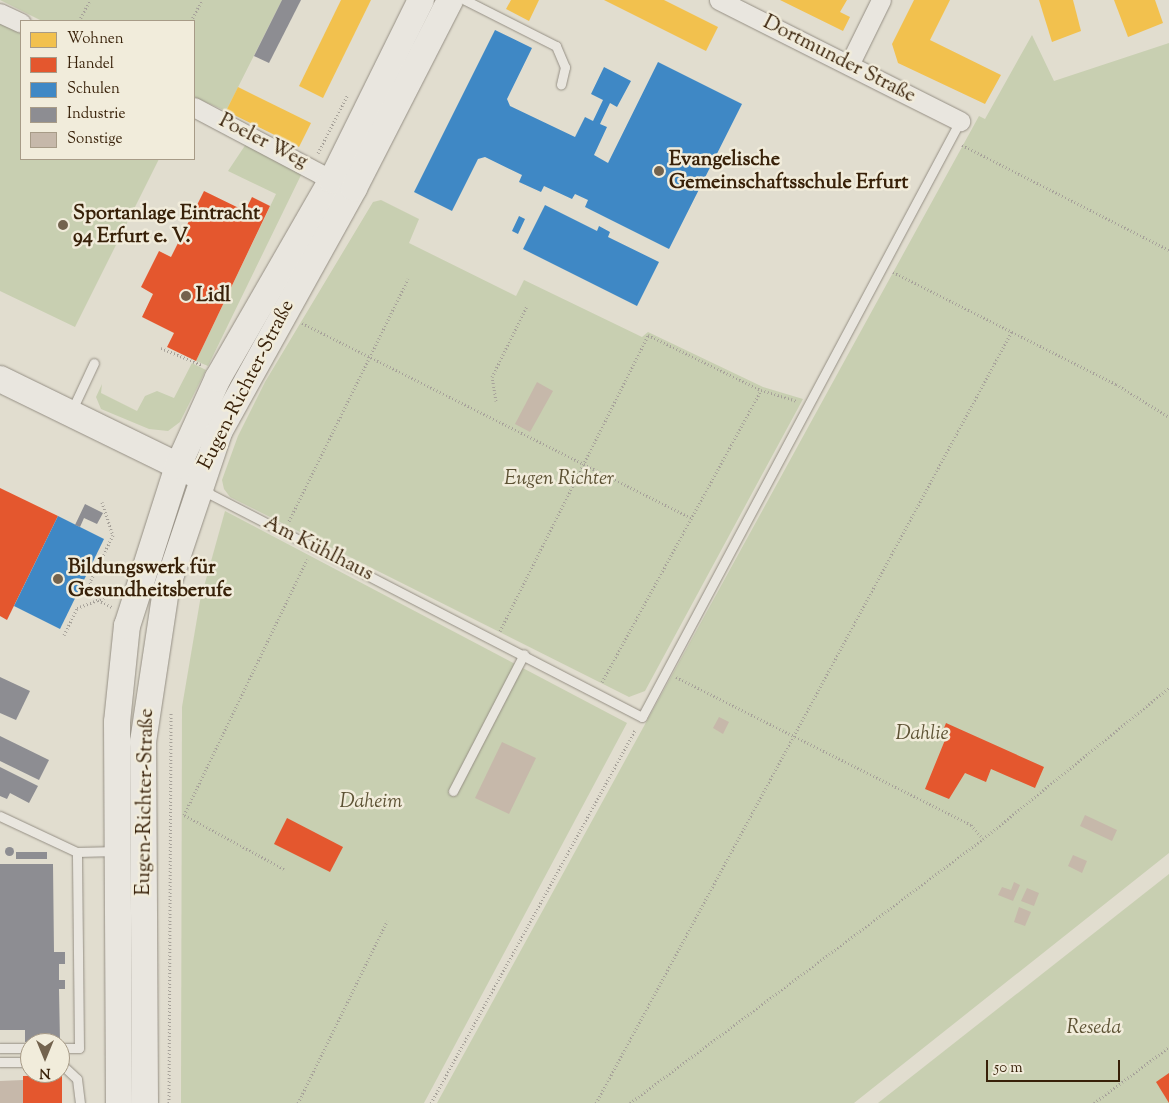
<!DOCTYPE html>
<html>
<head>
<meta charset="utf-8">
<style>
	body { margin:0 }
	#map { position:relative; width:1169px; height:1103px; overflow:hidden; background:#e1ddcf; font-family:"Sorts Mill Goudy",serif }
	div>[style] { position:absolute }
	.green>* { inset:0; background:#c8cfb1 }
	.homes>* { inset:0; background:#f2c14e }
	.shops>* { inset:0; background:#e4572e }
	.schools>* { inset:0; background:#3f88c5 }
	.industry>* { inset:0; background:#8d8d92 }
	.round { border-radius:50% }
	.building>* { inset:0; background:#c6b8aa }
	.path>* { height:3px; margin-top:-1.5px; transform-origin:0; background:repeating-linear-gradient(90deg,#a7a29a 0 1px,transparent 0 3.5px) }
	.roads { filter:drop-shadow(0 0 1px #958f84) drop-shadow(0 0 1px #958f84) }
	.lane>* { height:9px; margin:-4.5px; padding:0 4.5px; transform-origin:4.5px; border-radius:4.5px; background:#e9e6df }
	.street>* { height:19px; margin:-9.5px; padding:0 9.5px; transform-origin:9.5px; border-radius:9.5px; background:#e9e6df }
	.secondary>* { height:26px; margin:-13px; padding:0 13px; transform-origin:13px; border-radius:13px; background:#e9e6df }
	.dots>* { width:14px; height:14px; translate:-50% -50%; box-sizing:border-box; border:2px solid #f1ecdb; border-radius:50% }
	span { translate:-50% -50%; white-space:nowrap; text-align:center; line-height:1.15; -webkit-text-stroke:5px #f1ecdb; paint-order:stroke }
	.street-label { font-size:20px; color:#382109 }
	.poi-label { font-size:20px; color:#382109; font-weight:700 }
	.left { translate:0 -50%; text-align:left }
	.park-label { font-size:20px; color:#5d5234; font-style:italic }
	.legend { position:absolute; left:20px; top:20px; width:175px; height:140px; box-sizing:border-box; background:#f1ecdb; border:1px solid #a79b87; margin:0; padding:6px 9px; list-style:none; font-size:15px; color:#382109 }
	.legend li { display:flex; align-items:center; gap:10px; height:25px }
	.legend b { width:25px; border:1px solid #a79b87 }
	.north { position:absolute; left:20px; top:1033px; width:50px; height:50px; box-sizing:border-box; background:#f1ecdb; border:1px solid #a79b87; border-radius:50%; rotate:180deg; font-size:14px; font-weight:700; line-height:20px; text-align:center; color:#382109 }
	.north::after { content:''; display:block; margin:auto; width:18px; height:22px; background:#73634e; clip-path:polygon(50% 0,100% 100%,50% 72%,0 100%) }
	.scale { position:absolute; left:986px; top:1060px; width:134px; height:22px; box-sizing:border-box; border:2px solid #382109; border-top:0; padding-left:6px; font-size:15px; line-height:18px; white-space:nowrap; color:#382109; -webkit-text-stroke:4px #f1ecdb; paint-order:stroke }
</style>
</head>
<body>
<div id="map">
	<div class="green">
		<i style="clip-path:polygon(0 0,282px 0,226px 111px,194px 97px,194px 21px,42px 21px)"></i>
		<i style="clip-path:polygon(0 22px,21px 32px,21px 159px,159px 159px,75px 327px,0 291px)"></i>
		<i style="clip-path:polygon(1032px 35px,1054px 81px,1169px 43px,1169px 853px,854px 1103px,437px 1103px,979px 116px,985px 119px)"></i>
		<i style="clip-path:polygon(246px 144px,303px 171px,208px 366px,196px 361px,276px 194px,228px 171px)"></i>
		<i style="clip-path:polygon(381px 200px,419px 219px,409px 243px,516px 296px,524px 280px,642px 337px,648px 332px,763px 387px,803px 399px,645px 691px,629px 697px,230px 497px,224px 489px,222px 480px,238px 436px,265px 382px,373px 202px)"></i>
		<i style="clip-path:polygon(192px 363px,206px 370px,180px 422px,168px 431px,149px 429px,101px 409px,96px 397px,102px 384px,101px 393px,137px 411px,145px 396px,157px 391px,174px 398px)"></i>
		<i style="clip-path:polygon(225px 511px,627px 723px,424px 1103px,181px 1103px,182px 707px,200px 601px)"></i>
		<i style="clip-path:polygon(1169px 874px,1169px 1103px,878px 1103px)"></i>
	</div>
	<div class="homes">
		<i style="clip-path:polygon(341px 0,371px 0,323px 98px,299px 86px)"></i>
		<i style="clip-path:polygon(511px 0,539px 0,529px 21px,506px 9px)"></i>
		<i style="clip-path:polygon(604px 0,664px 0,718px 27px,706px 51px)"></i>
		<i style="clip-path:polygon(780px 0,847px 0,840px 12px,850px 17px,843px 31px)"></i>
		<i style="clip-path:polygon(914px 0,950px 0,930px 40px,1001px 75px,985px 104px,898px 63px,892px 44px)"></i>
		<i style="clip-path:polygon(1039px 0,1073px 0,1081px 31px,1052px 42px)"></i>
		<i style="clip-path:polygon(1114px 0,1155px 0,1163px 23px,1128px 37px)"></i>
		<i style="clip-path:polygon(238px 87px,311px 123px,299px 147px,226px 111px)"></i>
	</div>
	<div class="shops">
		<i style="clip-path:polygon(204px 191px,245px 211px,252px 197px,270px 206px,196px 361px,167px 347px,174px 333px,142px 317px,153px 294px,141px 287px,159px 251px,171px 257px)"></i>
		<i style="clip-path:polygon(0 488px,58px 516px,7px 620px,0 616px)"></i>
		<i style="clip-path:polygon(946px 723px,1044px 767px,1035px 788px,991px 769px,986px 782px,965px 773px,949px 799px,925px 789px,945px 740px,940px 738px)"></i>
		<i style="clip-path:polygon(287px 818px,343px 847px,330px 872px,274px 844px)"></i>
		<i style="clip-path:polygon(1169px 1073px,1169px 1103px,1156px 1082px)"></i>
		<i style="clip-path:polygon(62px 1075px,62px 1103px,23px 1103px,23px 1076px)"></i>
	</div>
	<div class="schools">
		<i style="clip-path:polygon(495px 30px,532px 48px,507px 99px,510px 106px,575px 137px,585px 117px,593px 121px,603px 100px,591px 94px,604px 67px,631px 81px,617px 107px,610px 103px,600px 124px,607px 127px,594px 155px,608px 163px,658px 62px,742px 104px,669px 249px,585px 207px,588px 200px,575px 194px,572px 199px,544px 186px,541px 192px,519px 182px,522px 175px,485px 157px,478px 159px,452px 211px,414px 192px)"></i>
		<i style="clip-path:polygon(545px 205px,597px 231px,599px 226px,610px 232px,608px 237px,659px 262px,637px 306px,523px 249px)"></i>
		<i style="clip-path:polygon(519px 216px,525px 219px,518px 234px,512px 231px)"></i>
		<i style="clip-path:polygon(58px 516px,104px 539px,60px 629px,14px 606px)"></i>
	</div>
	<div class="industry">
		<i style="clip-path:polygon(282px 0,301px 0,269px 63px,254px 56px)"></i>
		<i style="clip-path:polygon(85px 504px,103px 513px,97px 524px,84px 518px,80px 527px,75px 525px)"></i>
		<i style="clip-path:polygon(0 677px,30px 691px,16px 720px,0 713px)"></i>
		<i style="clip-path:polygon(0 736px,49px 760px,39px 780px,0 761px)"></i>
		<i style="clip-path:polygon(0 767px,38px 786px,29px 803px,10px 793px,7px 799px,0 796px)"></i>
		<i class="round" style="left:4.5px;top:846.5px;width:9px;height:9px"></i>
		<i style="clip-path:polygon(16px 852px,47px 852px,47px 859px,16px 859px)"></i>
		<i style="clip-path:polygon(0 864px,53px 864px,54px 952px,65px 952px,65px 964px,59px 964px,59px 980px,65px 980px,65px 989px,59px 989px,60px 1041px,25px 1042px,25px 1030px,0 1030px)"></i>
	</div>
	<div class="building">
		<i style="clip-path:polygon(537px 382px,553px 391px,530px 432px,515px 424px)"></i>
		<i style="clip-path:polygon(719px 717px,729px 722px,723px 734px,713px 728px)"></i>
		<i style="clip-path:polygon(502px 742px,536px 758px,509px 814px,475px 798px)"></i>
		<i style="clip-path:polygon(1085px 815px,1117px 830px,1112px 841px,1080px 826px)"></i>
		<i style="clip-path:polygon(1073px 855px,1087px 861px,1082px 873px,1068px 866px)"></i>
		<i style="clip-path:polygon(1014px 882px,1020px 885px,1013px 901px,998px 895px,1002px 887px,1011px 890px)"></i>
		<i style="clip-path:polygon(1027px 888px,1039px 893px,1034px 906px,1021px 901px)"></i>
		<i style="clip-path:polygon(1019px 907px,1031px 912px,1025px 926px,1014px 922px)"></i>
		<i style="clip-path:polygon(23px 1080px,23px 1103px,0 1103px,0 1081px)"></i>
	</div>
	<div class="path">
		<i style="left:79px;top:21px;width:24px;rotate:-62deg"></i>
		<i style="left:191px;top:21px;width:24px;rotate:-62deg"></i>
		<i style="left:962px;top:145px;width:232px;rotate:26.9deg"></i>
		<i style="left:318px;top:153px;width:66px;rotate:-63deg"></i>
		<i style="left:893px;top:272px;width:250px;rotate:26.7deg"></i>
		<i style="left:1116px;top:384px;width:62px;rotate:31.9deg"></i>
		<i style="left:302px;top:323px;width:435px;rotate:26.6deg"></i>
		<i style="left:161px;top:348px;width:44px;rotate:22.5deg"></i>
		<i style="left:496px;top:401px;width:24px;rotate:-99deg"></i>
		<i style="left:492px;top:377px;width:79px;rotate:-63.8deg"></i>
		<i style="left:102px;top:502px;width:35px;rotate:72deg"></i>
		<i style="left:113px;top:535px;width:52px;rotate:116.1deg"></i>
		<i style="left:90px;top:582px;width:20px;rotate:66deg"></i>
		<i style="left:98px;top:600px;width:16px;rotate:27deg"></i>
		<i style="left:289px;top:521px;width:270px;rotate:-63.8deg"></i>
		<i style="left:500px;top:631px;width:331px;rotate:-63.4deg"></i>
		<i style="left:648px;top:335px;width:126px;rotate:26deg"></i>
		<i style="left:761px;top:390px;width:37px;rotate:17deg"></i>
		<i style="left:64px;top:635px;width:30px;rotate:-64deg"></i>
		<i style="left:77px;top:608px;width:42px;rotate:-21deg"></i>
		<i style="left:676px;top:677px;width:330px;rotate:26.6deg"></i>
		<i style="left:971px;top:825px;width:18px;rotate:49deg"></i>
		<i style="left:602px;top:682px;width:332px;rotate:-61.4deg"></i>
		<i style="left:284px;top:869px;width:114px;rotate:-151.6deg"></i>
		<i style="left:184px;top:815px;width:284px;rotate:-64.3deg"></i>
		<i style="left:169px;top:1103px;width:390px;rotate:-89.7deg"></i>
		<i style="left:298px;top:1103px;width:203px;rotate:-63.9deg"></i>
		<i style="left:431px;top:1103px;width:426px;rotate:-61.3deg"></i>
		<i style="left:596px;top:1103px;width:877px;rotate:-61.68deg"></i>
		<i style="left:630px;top:1103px;width:441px;rotate:-36.8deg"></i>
		<i style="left:983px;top:839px;width:240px;rotate:-39.1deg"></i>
		<i style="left:1094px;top:1103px;width:94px;rotate:-36.7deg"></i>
	</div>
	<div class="roads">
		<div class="lane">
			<i style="left:465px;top:0;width:102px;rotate:26.8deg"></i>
			<i style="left:556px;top:46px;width:23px;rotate:67deg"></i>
			<i style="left:565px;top:67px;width:18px;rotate:103deg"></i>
			<i style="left:71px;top:412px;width:54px;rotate:-64.9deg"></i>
			<i style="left:206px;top:487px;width:8px;rotate:60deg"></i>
			<i style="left:210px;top:494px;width:486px;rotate:27.3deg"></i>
			<i style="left:642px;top:717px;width:676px;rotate:-61.92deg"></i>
			<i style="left:453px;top:791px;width:154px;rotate:-62.6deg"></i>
			<i style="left:0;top:816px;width:85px;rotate:25.1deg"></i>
			<i style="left:0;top:1048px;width:30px"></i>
			<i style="left:60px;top:1048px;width:19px"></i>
			<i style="left:79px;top:1048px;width:196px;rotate:-90.6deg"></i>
			<i style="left:77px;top:852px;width:40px;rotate:-1.4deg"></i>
			<i style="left:0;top:1062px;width:30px"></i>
			<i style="left:60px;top:1063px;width:23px;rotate:43deg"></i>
			<i style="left:77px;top:1079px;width:24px;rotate:83deg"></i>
		</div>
		<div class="street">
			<i style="left:719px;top:0;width:270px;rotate:26.7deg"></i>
			<i style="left:0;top:13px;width:23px;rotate:25deg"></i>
			<i style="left:849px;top:65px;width:72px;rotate:-63.8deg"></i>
			<i style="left:194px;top:107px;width:156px;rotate:27.9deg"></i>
		</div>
		<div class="secondary">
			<i style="left:0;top:379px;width:215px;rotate:26deg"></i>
			<i style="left:119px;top:1103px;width:381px;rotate:-90.3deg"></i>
			<i style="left:117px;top:722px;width:97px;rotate:-84.1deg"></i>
			<i style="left:127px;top:626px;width:168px;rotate:-72.3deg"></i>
			<i style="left:178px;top:466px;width:97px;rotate:-65.6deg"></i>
			<i style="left:218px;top:378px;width:228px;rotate:-60.1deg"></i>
			<i style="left:332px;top:180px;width:201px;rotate:-63.7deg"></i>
			<i style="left:145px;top:1103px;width:361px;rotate:-90.3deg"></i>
			<i style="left:143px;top:742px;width:154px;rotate:-81.4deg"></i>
			<i style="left:166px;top:590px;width:169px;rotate:-71.4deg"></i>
			<i style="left:220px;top:430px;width:277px;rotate:-61deg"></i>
			<i style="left:354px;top:188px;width:211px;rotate:-62.9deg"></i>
		</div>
	</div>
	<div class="dots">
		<i style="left:659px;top:171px;background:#73634e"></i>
		<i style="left:63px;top:225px;background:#73634e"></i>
		<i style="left:186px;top:296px;background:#73634e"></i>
		<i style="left:58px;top:579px;background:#73634e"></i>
	</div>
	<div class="street-label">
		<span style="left:839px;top:60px;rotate:27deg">Dortmunder Straße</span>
		<span style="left:263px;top:142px;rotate:27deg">Poeler Weg</span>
		<span style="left:247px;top:385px;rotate:-63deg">Eugen-Richter-Straße</span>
		<span style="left:318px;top:549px;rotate:27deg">Am Kühlhaus</span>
		<span style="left:146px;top:802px;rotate:-89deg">Eugen-Richter-Straße</span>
	</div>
	<div class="poi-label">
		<span class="left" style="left:669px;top:172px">Evangelische<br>Gemeinschaftsschule Erfurt</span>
		<span class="left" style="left:73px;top:226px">Sportanlage Eintracht<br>94 Erfurt e. V.</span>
		<span class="left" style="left:196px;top:296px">Lidl</span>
		<span class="left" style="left:68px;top:580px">Bildungswerk für<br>Gesundheitsberufe</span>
	</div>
	<div class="park-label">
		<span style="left:559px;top:479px">Eugen Richter</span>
		<span style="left:922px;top:734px">Dahlie</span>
		<span style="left:371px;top:802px">Daheim</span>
		<span style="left:1094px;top:1028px">Reseda</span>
	</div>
	<ul class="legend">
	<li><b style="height:14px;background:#f2c14e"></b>Wohnen</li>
	<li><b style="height:14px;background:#e4572e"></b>Handel</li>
	<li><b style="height:14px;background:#3f88c5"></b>Schulen</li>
	<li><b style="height:14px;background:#8d8d92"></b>Industrie</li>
	<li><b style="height:14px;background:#c6b8aa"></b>Sonstige</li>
	</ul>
	<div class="north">N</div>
	<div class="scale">50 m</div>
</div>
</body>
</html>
